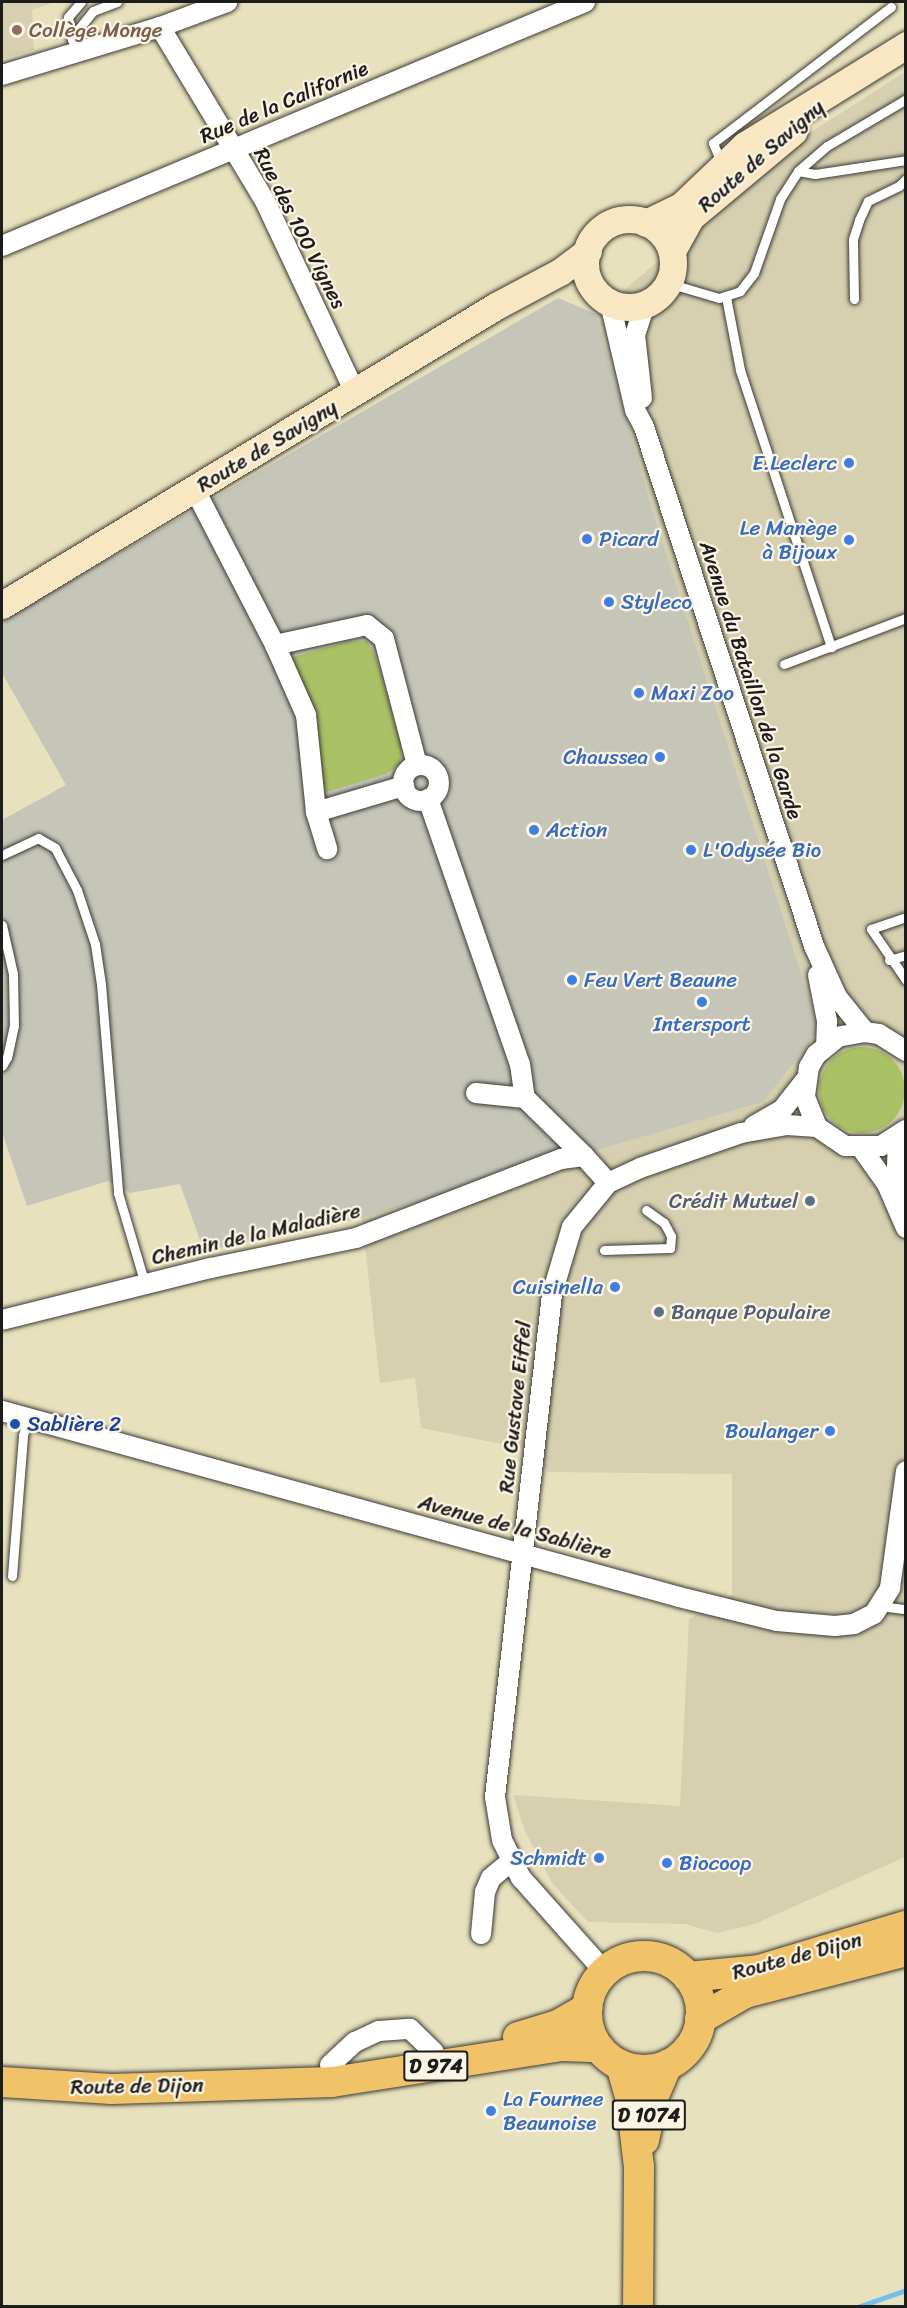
<!DOCTYPE html>
<html>
<head>
<meta charset="utf-8">
<style>
	body { margin:0 }
	#map { position:relative; width:907px; height:2308px; overflow:hidden; background:#e8e1bd; font-family:Sriracha,sans-serif }
	div>[style] { position:absolute }
	.built>* { inset:0; background:#d6d0b1 }
	.industrial>* { inset:0; background:#c5c5b8 }
	.green>* { inset:0; background:#abc166 }
	.round { border-radius:50% }
	.stream>* { height:5px; margin:-2.5px; padding:0 2.5px; transform-origin:2.5px; border-radius:2.5px; background:#72c0ec }
	.roads { filter:drop-shadow(0 0 2px #3b3a34) drop-shadow(0 0 2px #3b3a34) }
	.lane>* { height:9px; margin:-4.5px; padding:0 4.5px; transform-origin:4.5px; border-radius:4.5px; background:#fff }
	.street>* { height:20px; margin:-10px; padding:0 10px; transform-origin:10px; border-radius:10px; background:#fff }
	.street>.ring { margin:-10px; padding:0; box-sizing:content-box; background:none; border:20px solid #fff; border-radius:50% }
	.secondary>* { height:27px; margin:-13.5px; padding:0 13.5px; transform-origin:13.5px; border-radius:13.5px; background:#f9e7c3 }
	.secondary>.ring { margin:-13.5px; padding:0; box-sizing:content-box; background:none; border:27px solid #f9e7c3; border-radius:50% }
	.primary>* { height:30px; margin:-15px; padding:0 15px; transform-origin:15px; border-radius:15px; background:#f1c369 }
	.primary>.ring { margin:-15px; padding:0; box-sizing:content-box; background:none; border:30px solid #f1c369; border-radius:50% }
	.dots>* { width:16px; height:16px; translate:-50% -50%; box-sizing:border-box; border:3px solid #fcf5e5; border-radius:50% }
	span { translate:-50% -50%; white-space:nowrap; text-align:center; line-height:1.15; -webkit-text-stroke:4.5px #fcf5e5; paint-order:stroke }
	.shield-label span { padding:2px 4px; background:#fcf5e5; border:2px solid; border-radius:4px; -webkit-text-stroke-width:0 }
	.shield-label { font-size:20px; color:#1c1c1c; font-weight:700 }
	.education-label { font-size:21px; color:#785e54 }
	.left { translate:0 -50%; text-align:left }
	.street-label { font-size:21px; color:#1c1c1c }
	.shop-label { font-size:21px; color:#366cbe }
	.right { translate:-100% -50%; text-align:right }
	.service-label { font-size:21px; color:#4e5e75 }
	.transit-label { font-size:21px; color:#164399 }
	.frame { position:absolute; inset:0; border:3px solid #1c1c1c; pointer-events:none }
</style>
</head>
<body>
<div id="map">
	<div class="built">
		<i style="clip-path:polygon(2px 2px,55px 2px,32px 10px,34px 50px,2px 59px)"></i>
		<i style="clip-path:polygon(905px 72px,905px 1857px,755px 1924px,717px 1933px,685px 1924px,588px 1922px,552px 1883px,525px 1831px,513px 1795px,680px 1806px,689px 1619px,732px 1595px,732px 1474px,547px 1472px,521px 1448px,421px 1428px,415px 1378px,380px 1383px,362px 1218px,763px 1102px,659px 532px,596px 314px,808px 134px)"></i>
	</div>
	<div class="industrial">
		<i style="clip-path:polygon(558px 298px,596px 314px,659px 532px,819px 1030px,763px 1102px,362px 1218px,204px 1251px,180px 1184px,130px 1193px,108px 1181px,27px 1206px,2px 1132px,2px 820px,66px 785px,2px 673px,2px 621px)"></i>
	</div>
	<div class="green">
		<i style="clip-path:polygon(350px 641px,367px 641px,376px 657px,401px 743px,401px 764px,386px 774px,320px 794px,290px 658px)"></i>
		<i class="round" style="left:819px;top:1047px;width:86px;height:86px"></i>
	</div>
	<div class="stream">
		<i style="left:860px;top:2306px;width:49px;rotate:-19.2deg"></i>
	</div>
	<div class="roads">
		<div class="lane">
			<i style="left:72px;top:37px;width:33px;rotate:-51deg"></i>
			<i style="left:93px;top:11px;width:26px;rotate:-21deg"></i>
			<i style="left:72px;top:40px;width:23px;rotate:-100deg"></i>
			<i style="left:68px;top:17px;width:20px;rotate:-49deg"></i>
			<i style="left:718px;top:155px;width:13px;rotate:-113deg"></i>
			<i style="left:713px;top:143px;width:224px;rotate:-37.4deg"></i>
			<i style="left:798px;top:171px;width:17px;rotate:10deg"></i>
			<i style="left:815px;top:174px;width:92px;rotate:-8.7deg"></i>
			<i style="left:668px;top:283px;width:53px;rotate:16.4deg"></i>
			<i style="left:719px;top:298px;width:22px;rotate:-18deg"></i>
			<i style="left:740px;top:291px;width:23px;rotate:-52deg"></i>
			<i style="left:754px;top:273px;width:78px;rotate:-70.6deg"></i>
			<i style="left:780px;top:199px;width:33px;rotate:-57deg"></i>
			<i style="left:798px;top:171px;width:38px;rotate:-41deg"></i>
			<i style="left:827px;top:146px;width:92px;rotate:-30.7deg"></i>
			<i style="left:726px;top:297px;width:74px;rotate:79.1deg"></i>
			<i style="left:740px;top:370px;width:292px;rotate:71.8deg"></i>
			<i style="left:854px;top:299px;width:60px;rotate:-91deg"></i>
			<i style="left:853px;top:239px;width:20px;rotate:-72deg"></i>
			<i style="left:859px;top:220px;width:21px;rotate:-65deg"></i>
			<i style="left:868px;top:201px;width:34px;rotate:-26deg"></i>
			<i style="left:899px;top:186px;width:10px;rotate:-45deg"></i>
			<i style="left:784px;top:664px;width:130px;rotate:-20.7deg"></i>
			<i style="left:2px;top:855px;width:40px;rotate:-25deg"></i>
			<i style="left:38px;top:838px;width:20px;rotate:30deg"></i>
			<i style="left:55px;top:848px;width:47px;rotate:62.4deg"></i>
			<i style="left:77px;top:890px;width:57px;rotate:71.6deg"></i>
			<i style="left:95px;top:944px;width:40px;rotate:81.5deg"></i>
			<i style="left:101px;top:984px;width:210px;rotate:85.3deg"></i>
			<i style="left:118px;top:1193px;width:95px;rotate:73.5deg"></i>
			<i style="left:906px;top:917px;width:37px;rotate:161deg"></i>
			<i style="left:871px;top:929px;width:62px;rotate:55.5deg"></i>
			<i style="left:2px;top:925px;width:50px;rotate:77.3deg"></i>
			<i style="left:13px;top:974px;width:51px;rotate:88.9deg"></i>
			<i style="left:14px;top:1025px;width:33px;rotate:102deg"></i>
			<i style="left:7px;top:1057px;width:10px;rotate:119deg"></i>
			<i style="left:889px;top:960px;width:18px;rotate:-16deg"></i>
			<i style="left:604px;top:1250px;width:66px;rotate:-1.7deg"></i>
			<i style="left:670px;top:1248px;width:12px;rotate:-85deg"></i>
			<i style="left:671px;top:1236px;width:15px;rotate:-118deg"></i>
			<i style="left:664px;top:1223px;width:22px;rotate:-144deg"></i>
			<i style="left:12px;top:1576px;width:141px;rotate:-85.5deg"></i>
			<i style="left:23px;top:1435px;width:18px;rotate:-71deg"></i>
			<i style="left:880px;top:1606px;width:26px;rotate:7deg"></i>
		</div>
		<div class="street">
			<i style="left:160px;top:27px;width:203px;rotate:58.9deg"></i>
			<i style="left:265px;top:201px;width:211px;rotate:64.8deg"></i>
			<i style="left:2px;top:75px;width:165px;rotate:-16.9deg"></i>
			<i style="left:160px;top:27px;width:72px;rotate:-20.5deg"></i>
			<i style="left:2px;top:246px;width:632px;rotate:-22.71deg"></i>
			<i style="left:610px;top:303px;width:110px;rotate:76.8deg"></i>
			<i style="left:635px;top:410px;width:19px;rotate:62deg"></i>
			<i style="left:644px;top:427px;width:546px;rotate:71.86deg"></i>
			<i style="left:814px;top:946px;width:56px;rotate:65.7deg"></i>
			<i style="left:837px;top:997px;width:45px;rotate:51.3deg"></i>
			<i style="left:642px;top:398px;width:63px;rotate:-96.3deg"></i>
			<i style="left:635px;top:335px;width:32px;rotate:-72deg"></i>
			<i style="left:195px;top:490px;width:174px;rotate:62.7deg"></i>
			<i style="left:275px;top:645px;width:94px;rotate:-12.3deg"></i>
			<i style="left:367px;top:625px;width:22px;rotate:39deg"></i>
			<i style="left:384px;top:639px;width:130px;rotate:75.3deg"></i>
			<i style="left:275px;top:645px;width:77px;rotate:66.1deg"></i>
			<i style="left:306px;top:715px;width:98px;rotate:84.1deg"></i>
			<i style="left:316px;top:812px;width:39px;rotate:73deg"></i>
			<i class="ring" style="left:403px;top:765px;width:16px;height:16px"></i>
			<i style="left:428px;top:799px;width:281px;rotate:70.9deg"></i>
			<i style="left:520px;top:1064px;width:34px;rotate:82deg"></i>
			<i style="left:525px;top:1098px;width:83px;rotate:44.5deg"></i>
			<i style="left:316px;top:812px;width:92px;rotate:-16.5deg"></i>
			<i style="left:818px;top:975px;width:47px;rotate:78.9deg"></i>
			<i style="left:827px;top:1021px;width:24px;rotate:92deg"></i>
			<i style="left:906px;top:1051px;width:32px;rotate:-148deg"></i>
			<i style="left:879px;top:1034px;width:14px;rotate:-172deg"></i>
			<i style="left:865px;top:1032px;width:27px;rotate:170deg"></i>
			<i style="left:838px;top:1037px;width:28px;rotate:141deg"></i>
			<i style="left:816px;top:1055px;width:14px;rotate:120deg"></i>
			<i style="left:809px;top:1067px;width:30px;rotate:98deg"></i>
			<i style="left:805px;top:1097px;width:32px;rotate:68deg"></i>
			<i style="left:817px;top:1127px;width:34px;rotate:34deg"></i>
			<i style="left:845px;top:1146px;width:36px"></i>
			<i style="left:881px;top:1146px;width:30px;rotate:-33deg"></i>
			<i style="left:476px;top:1093px;width:49px;rotate:5.8deg"></i>
			<i style="left:754px;top:1126px;width:32px;rotate:-30deg"></i>
			<i style="left:782px;top:1110px;width:37px;rotate:-52deg"></i>
			<i style="left:898px;top:1138px;width:30px;rotate:92deg"></i>
			<i style="left:897px;top:1168px;width:35px;rotate:78deg"></i>
			<i style="left:862px;top:1149px;width:43px;rotate:54.5deg"></i>
			<i style="left:887px;top:1184px;width:48px;rotate:66.6deg"></i>
			<i style="left:2px;top:1320px;width:215px;rotate:-14deg"></i>
			<i style="left:211px;top:1268px;width:148px;rotate:-11.7deg"></i>
			<i style="left:356px;top:1238px;width:220px;rotate:-21.1deg"></i>
			<i style="left:561px;top:1159px;width:23px;rotate:-7deg"></i>
			<i style="left:584px;top:1156px;width:36px;rotate:48deg"></i>
			<i style="left:2px;top:1411px;width:702px;rotate:15.36deg"></i>
			<i style="left:679px;top:1597px;width:101px;rotate:13.8deg"></i>
			<i style="left:777px;top:1621px;width:58px;rotate:4.9deg"></i>
			<i style="left:835px;top:1626px;width:19px;rotate:-6deg"></i>
			<i style="left:854px;top:1624px;width:22px;rotate:-27deg"></i>
			<i style="left:874px;top:1614px;width:31px;rotate:-58deg"></i>
			<i style="left:890px;top:1588px;width:118px;rotate:-82.2deg"></i>
			<i style="left:481px;top:1934px;width:42px;rotate:-84.6deg"></i>
			<i style="left:485px;top:1892px;width:15px;rotate:-67deg"></i>
			<i style="left:491px;top:1878px;width:26px;rotate:-40deg"></i>
			<i style="left:604px;top:1971px;width:125px;rotate:-131.7deg"></i>
			<i style="left:521px;top:1878px;width:42px;rotate:-116.6deg"></i>
			<i style="left:502px;top:1840px;width:44px;rotate:-99.2deg"></i>
			<i style="left:495px;top:1797px;width:506px;rotate:-83.53deg"></i>
			<i style="left:552px;top:1294px;width:70px;rotate:-73.4deg"></i>
			<i style="left:572px;top:1227px;width:57px;rotate:-50.7deg"></i>
			<i style="left:608px;top:1183px;width:35px;rotate:-25deg"></i>
			<i style="left:640px;top:1168px;width:107px;rotate:-19.1deg"></i>
			<i style="left:741px;top:1133px;width:47px;rotate:-9.9deg"></i>
			<i style="left:787px;top:1125px;width:30px;rotate:4deg"></i>
			<i style="left:330px;top:2065px;width:34px;rotate:-43deg"></i>
			<i style="left:355px;top:2042px;width:26px;rotate:-25deg"></i>
			<i style="left:379px;top:2031px;width:31px;rotate:-4deg"></i>
			<i style="left:410px;top:2029px;width:33px;rotate:44deg"></i>
		</div>
		<div class="secondary">
			<i class="ring" style="left:585px;top:219px;width:61px;height:61px"></i>
			<i style="left:646px;top:223px;width:39px;rotate:-26deg"></i>
			<i style="left:681px;top:206px;width:88px;rotate:-43.6deg"></i>
			<i style="left:745px;top:145px;width:190px;rotate:-31.8deg"></i>
			<i style="left:672px;top:251px;width:39px;rotate:-61deg"></i>
			<i style="left:691px;top:217px;width:134px;rotate:-39.9deg"></i>
			<i style="left:2px;top:605px;width:577px;rotate:-31.18deg"></i>
			<i style="left:496px;top:306px;width:72px;rotate:-28deg"></i>
			<i style="left:560px;top:272px;width:35px;rotate:-37deg"></i>
		</div>
		<div class="primary">
			<i class="ring" style="left:587px;top:1956px;width:84px;height:84px"></i>
			<i style="left:688px;top:1977px;width:71px;rotate:-5.6deg"></i>
			<i style="left:759px;top:1970px;width:153px;rotate:-16.7deg"></i>
			<i style="left:700px;top:2019px;width:52px;rotate:-30deg"></i>
			<i style="left:745px;top:1993px;width:166px;rotate:-14.6deg"></i>
			<i style="left:518px;top:2037px;width:42px;rotate:-16.7deg"></i>
			<i style="left:558px;top:2025px;width:34px;rotate:-30deg"></i>
			<i style="left:621px;top:2065px;width:35px;rotate:74deg"></i>
			<i style="left:631px;top:2099px;width:68px;rotate:83.3deg"></i>
			<i style="left:639px;top:2167px;width:139px;rotate:90.4deg"></i>
			<i style="left:2px;top:2082px;width:110px;rotate:3.6deg"></i>
			<i style="left:112px;top:2089px;width:220px;rotate:-1.8deg"></i>
			<i style="left:332px;top:2082px;width:234px;rotate:-8.9deg"></i>
			<i style="left:563px;top:2046px;width:35px;rotate:2deg"></i>
			<i style="left:644px;top:2140px;width:43px;rotate:-77.9deg"></i>
			<i style="left:653px;top:2098px;width:36px;rotate:-67deg"></i>
		</div>
	</div>
	<div class="dots">
		<i style="left:17px;top:30px;background:#8d6e63"></i>
		<i style="left:849px;top:463px;background:#3f7fe0"></i>
		<i style="left:587px;top:539px;background:#3f7fe0"></i>
		<i style="left:849px;top:540px;background:#3f7fe0"></i>
		<i style="left:609px;top:602px;background:#3f7fe0"></i>
		<i style="left:639px;top:693px;background:#3f7fe0"></i>
		<i style="left:660px;top:757px;background:#3f7fe0"></i>
		<i style="left:534px;top:830px;background:#3f7fe0"></i>
		<i style="left:691px;top:850px;background:#3f7fe0"></i>
		<i style="left:572px;top:980px;background:#3f7fe0"></i>
		<i style="left:702px;top:1002px;background:#3f7fe0"></i>
		<i style="left:810px;top:1201px;background:#5c6f8a"></i>
		<i style="left:615px;top:1287px;background:#3f7fe0"></i>
		<i style="left:659px;top:1312px;background:#5c6f8a"></i>
		<i style="left:15px;top:1424px;background:#1a4fb4"></i>
		<i style="left:830px;top:1431px;background:#3f7fe0"></i>
		<i style="left:599px;top:1858px;background:#3f7fe0"></i>
		<i style="left:667px;top:1863px;background:#3f7fe0"></i>
		<i style="left:491px;top:2111px;background:#3f7fe0"></i>
	</div>
	<div class="shield-label">
		<span style="left:436px;top:2066px">D 974</span>
		<span style="left:649px;top:2115px">D 1074</span>
	</div>
	<div class="education-label">
		<span class="left" style="left:29px;top:30px">Collège Monge</span>
	</div>
	<div class="street-label">
		<span style="left:284px;top:102px;rotate:-23deg">Rue de la Californie</span>
		<span style="left:761px;top:156px;rotate:-41deg">Route de Savigny</span>
		<span style="left:300px;top:228px;rotate:63deg">Rue des 100 Vignes</span>
		<span style="left:267px;top:446px;rotate:-31deg">Route de Savigny</span>
		<span style="left:751px;top:680px;rotate:72deg">Avenue du Bataillon de la Garde</span>
		<span style="left:256px;top:1234px;rotate:-13deg">Chemin de la Maladière</span>
		<span style="left:515px;top:1407px;rotate:-84deg">Rue Gustave Eiffel</span>
		<span style="left:515px;top:1527px;rotate:15deg">Avenue de la Sablière</span>
		<span style="left:797px;top:1956px;rotate:-15deg">Route de Dijon</span>
		<span style="left:137px;top:2086px;rotate:-1deg">Route de Dijon</span>
	</div>
	<div class="shop-label">
		<span class="right" style="left:837px;top:463px">E.Leclerc</span>
		<span class="right" style="left:837px;top:540px">Le Manège<br>à Bijoux</span>
		<span class="left" style="left:599px;top:539px">Picard</span>
		<span class="left" style="left:621px;top:602px">Styleco</span>
		<span class="left" style="left:651px;top:693px">Maxi Zoo</span>
		<span class="right" style="left:648px;top:757px">Chaussea</span>
		<span class="left" style="left:546px;top:830px">Action</span>
		<span class="left" style="left:703px;top:850px">L'Odysée Bio</span>
		<span class="left" style="left:584px;top:980px">Feu Vert Beaune</span>
		<span style="left:702px;top:1024px">Intersport</span>
		<span class="right" style="left:603px;top:1287px">Cuisinella</span>
		<span class="right" style="left:818px;top:1431px">Boulanger</span>
		<span class="right" style="left:587px;top:1858px">Schmidt</span>
		<span class="left" style="left:679px;top:1863px">Biocoop</span>
		<span class="left" style="left:503px;top:2111px">La Fournee<br>Beaunoise</span>
	</div>
	<div class="service-label">
		<span class="right" style="left:798px;top:1201px">Crédit Mutuel</span>
		<span class="left" style="left:671px;top:1312px">Banque Populaire</span>
	</div>
	<div class="transit-label">
		<span class="left" style="left:27px;top:1424px">Sablière 2</span>
	</div>
	<div class="frame"></div>
</div>
</body>
</html>
